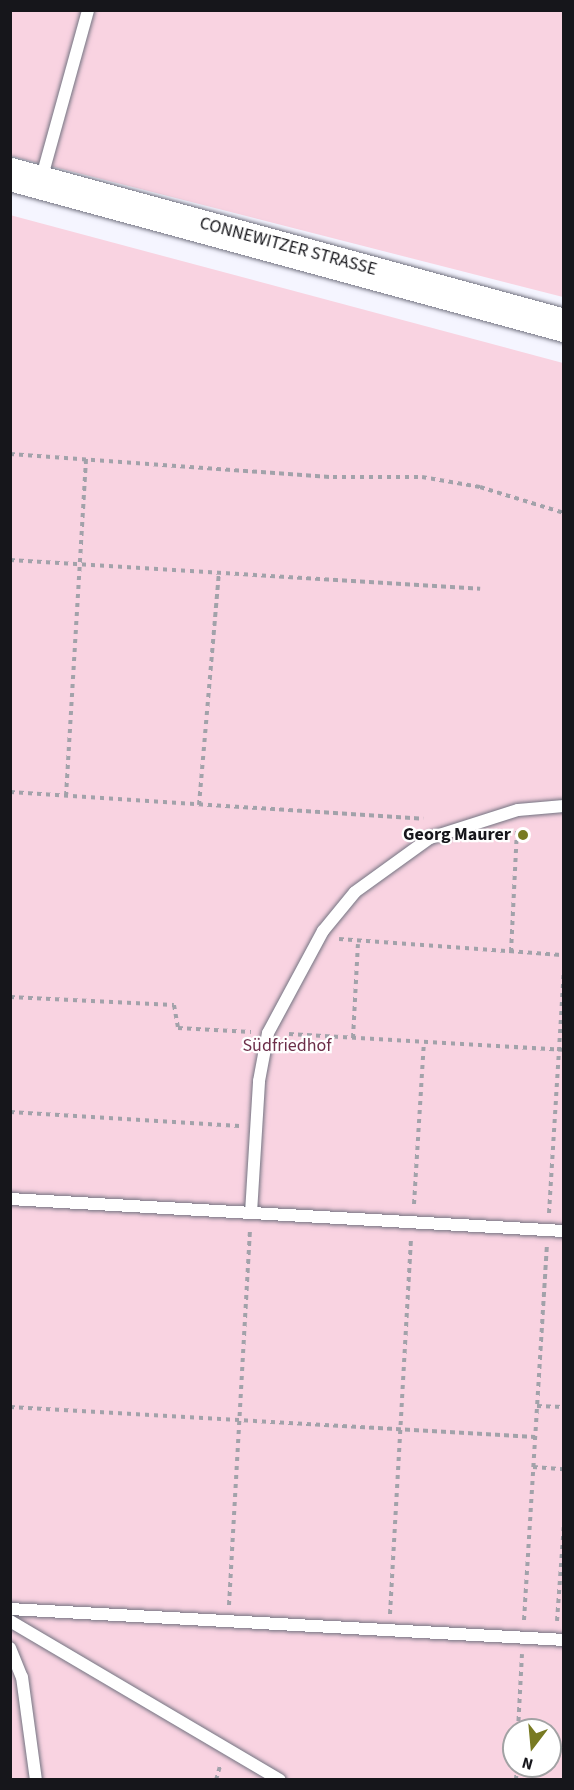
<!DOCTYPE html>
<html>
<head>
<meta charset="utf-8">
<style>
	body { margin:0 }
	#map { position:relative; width:574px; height:1790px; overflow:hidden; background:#f5f5ff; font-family:"Source Sans 3",sans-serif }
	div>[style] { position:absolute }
	.green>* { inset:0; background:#f9d3e1 }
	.path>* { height:4px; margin-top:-2px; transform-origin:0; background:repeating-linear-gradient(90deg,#a2a2aa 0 4.5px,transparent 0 9px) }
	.roads { filter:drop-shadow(0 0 2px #737381) drop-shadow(0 0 2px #737381) }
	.lane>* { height:12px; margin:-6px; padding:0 6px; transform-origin:6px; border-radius:6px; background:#fff }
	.secondary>* { height:33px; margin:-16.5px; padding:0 16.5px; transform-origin:16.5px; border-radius:16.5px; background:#fff }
	.dots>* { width:16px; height:16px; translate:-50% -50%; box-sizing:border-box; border:3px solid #fff; border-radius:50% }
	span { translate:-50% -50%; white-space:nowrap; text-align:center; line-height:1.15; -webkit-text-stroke:4.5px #fff; paint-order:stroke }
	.street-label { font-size:18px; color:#16161b }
	.poi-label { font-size:18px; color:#16161b; font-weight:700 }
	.right { translate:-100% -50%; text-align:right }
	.park-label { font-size:18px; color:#6d2f4a }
	.frame { position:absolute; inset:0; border:12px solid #16161b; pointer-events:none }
	.north { position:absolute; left:502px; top:1718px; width:60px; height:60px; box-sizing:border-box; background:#fff; border:2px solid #a2a2a4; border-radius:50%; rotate:196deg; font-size:16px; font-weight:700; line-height:24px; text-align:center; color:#16161b }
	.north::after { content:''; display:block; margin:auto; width:21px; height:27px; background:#787a22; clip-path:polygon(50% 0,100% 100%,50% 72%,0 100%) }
</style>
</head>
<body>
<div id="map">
	<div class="green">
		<i style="clip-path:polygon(10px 11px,563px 11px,563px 297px,11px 156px)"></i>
		<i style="clip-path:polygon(evenodd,10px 215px,563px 363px,563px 1779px,11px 1779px,10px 215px,514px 1730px,550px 1730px,550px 1766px,514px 1766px,514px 1730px)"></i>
	</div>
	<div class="path">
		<i style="left:10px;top:454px;width:324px;rotate:4.1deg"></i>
		<i style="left:333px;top:477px;width:89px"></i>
		<i style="left:422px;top:477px;width:59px;rotate:9.8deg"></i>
		<i style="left:480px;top:487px;width:88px;rotate:17.2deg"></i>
		<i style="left:10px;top:560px;width:471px;rotate:3.5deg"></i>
		<i style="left:10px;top:792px;width:414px;rotate:3.7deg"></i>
		<i style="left:66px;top:796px;width:338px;rotate:-86.6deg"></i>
		<i style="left:199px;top:805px;width:233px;rotate:-85.1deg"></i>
		<i style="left:339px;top:939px;width:226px;rotate:4.1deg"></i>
		<i style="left:511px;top:952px;width:122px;rotate:-87.2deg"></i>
		<i style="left:10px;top:997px;width:164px;rotate:2.8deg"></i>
		<i style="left:174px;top:1005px;width:23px;rotate:80deg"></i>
		<i style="left:178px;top:1028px;width:73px;rotate:3.1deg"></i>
		<i style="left:289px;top:1034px;width:274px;rotate:3.3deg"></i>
		<i style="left:353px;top:1038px;width:94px;rotate:-87deg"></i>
		<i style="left:10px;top:1112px;width:230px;rotate:3.5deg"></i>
		<i style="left:414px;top:1204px;width:162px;rotate:-86.5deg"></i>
		<i style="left:549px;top:1213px;width:242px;rotate:-86.5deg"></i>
		<i style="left:537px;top:1406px;width:27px;rotate:2deg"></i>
		<i style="left:10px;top:1407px;width:526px;rotate:3.27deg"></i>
		<i style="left:533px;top:1467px;width:31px;rotate:4deg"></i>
		<i style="left:229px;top:1605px;width:374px;rotate:-86.8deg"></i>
		<i style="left:390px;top:1614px;width:374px;rotate:-86.8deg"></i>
		<i style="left:524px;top:1620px;width:374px;rotate:-86.5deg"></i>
		<i style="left:557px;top:1621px;width:98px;rotate:-85.9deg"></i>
		<i style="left:518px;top:1730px;width:76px;rotate:-87deg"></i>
		<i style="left:216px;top:1780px;width:15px;rotate:-74deg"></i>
		<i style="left:516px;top:1780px;width:14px;rotate:-86deg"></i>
	</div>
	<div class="roads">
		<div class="lane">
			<i style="left:41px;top:180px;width:176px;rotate:-74.5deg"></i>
			<i style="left:10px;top:1199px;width:555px;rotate:3.31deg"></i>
			<i style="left:251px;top:1213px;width:132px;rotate:-86.5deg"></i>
			<i style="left:259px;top:1081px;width:49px;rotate:-79.4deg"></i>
			<i style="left:268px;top:1033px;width:116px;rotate:-61.7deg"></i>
			<i style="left:323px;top:931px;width:50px;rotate:-50.6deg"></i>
			<i style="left:355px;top:892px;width:92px;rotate:-35.8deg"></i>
			<i style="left:430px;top:838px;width:92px;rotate:-17.7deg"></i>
			<i style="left:518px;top:810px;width:46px;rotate:-5deg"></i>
			<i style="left:10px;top:1609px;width:555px;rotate:3.2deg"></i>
			<i style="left:10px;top:1621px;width:313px;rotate:30.5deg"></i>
			<i style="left:10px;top:1648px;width:31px;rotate:68deg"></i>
			<i style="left:22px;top:1677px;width:104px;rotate:82.3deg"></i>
		</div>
		<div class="secondary">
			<i style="left:10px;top:174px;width:574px;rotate:15.25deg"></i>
		</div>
	</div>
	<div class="dots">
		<i style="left:523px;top:835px;background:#787a22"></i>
	</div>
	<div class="street-label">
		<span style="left:288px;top:247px;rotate:15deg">CONNEWITZER STRASSE</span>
	</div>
	<div class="poi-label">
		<span class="right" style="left:511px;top:835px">Georg Maurer</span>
	</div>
	<div class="park-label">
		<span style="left:287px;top:1046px">Südfriedhof</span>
	</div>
	<div class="frame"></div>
	<div class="north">N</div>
</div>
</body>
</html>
